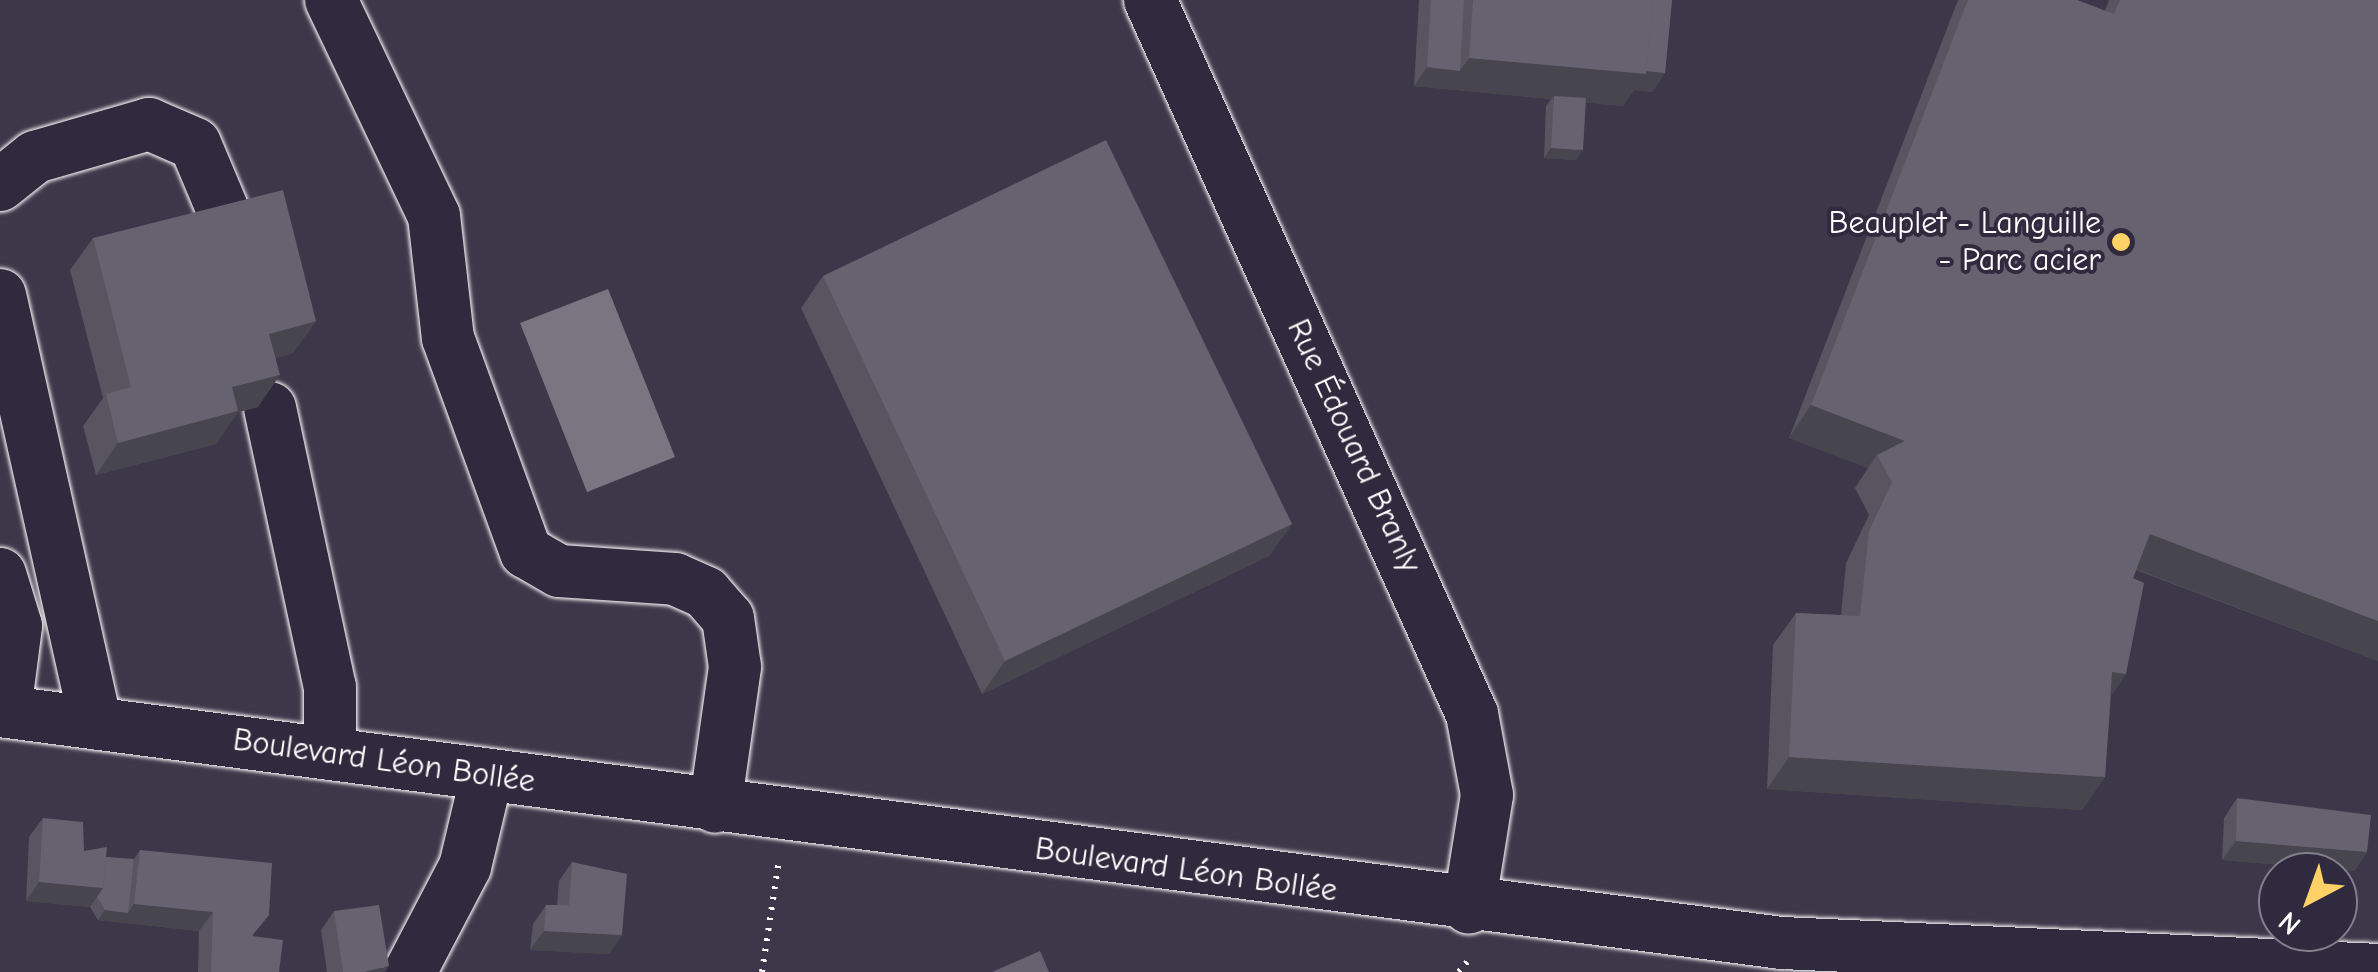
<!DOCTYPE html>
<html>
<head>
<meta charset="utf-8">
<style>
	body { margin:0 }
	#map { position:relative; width:2378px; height:972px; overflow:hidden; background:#3c3749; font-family:"Comic Neue",sans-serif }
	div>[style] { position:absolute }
	.water>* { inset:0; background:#797682 }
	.path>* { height:6px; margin-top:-3px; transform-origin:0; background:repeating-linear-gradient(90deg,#fff 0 2.5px,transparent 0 10.5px) }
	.roads { filter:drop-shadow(0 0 2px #fff) drop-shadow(0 0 2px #fff) }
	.minor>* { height:52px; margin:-26px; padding:0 26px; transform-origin:26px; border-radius:26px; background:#2f2a3d }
	.wall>* { inset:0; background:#585460 }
	.shaded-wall>* { inset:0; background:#47454e }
	.building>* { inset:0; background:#666270 }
	.dots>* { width:28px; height:28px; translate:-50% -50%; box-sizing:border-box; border:5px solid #2f2a3d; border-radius:50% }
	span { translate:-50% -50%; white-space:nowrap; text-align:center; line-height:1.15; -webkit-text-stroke:8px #2f2a3d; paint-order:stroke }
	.poi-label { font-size:32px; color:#fff }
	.right { translate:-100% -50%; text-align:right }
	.street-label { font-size:32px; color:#fff }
	.north { position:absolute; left:2258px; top:852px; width:100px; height:100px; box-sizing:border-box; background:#2f2a3d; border:2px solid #827f8b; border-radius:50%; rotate:221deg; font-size:28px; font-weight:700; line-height:40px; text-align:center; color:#fff }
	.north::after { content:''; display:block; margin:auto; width:35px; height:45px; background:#ffd166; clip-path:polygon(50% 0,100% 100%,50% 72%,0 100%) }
</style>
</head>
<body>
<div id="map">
	<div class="water">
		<i style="clip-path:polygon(608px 289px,675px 457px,587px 492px,520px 323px)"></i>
	</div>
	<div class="path">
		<i style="left:762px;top:972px;width:113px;rotate:-81.4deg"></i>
		<i style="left:1459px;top:972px;width:19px;rotate:-51deg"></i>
	</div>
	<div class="roads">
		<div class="minor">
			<i style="left:331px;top:0;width:239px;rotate:64.5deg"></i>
			<i style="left:434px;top:216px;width:123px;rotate:83.5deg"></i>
			<i style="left:448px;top:338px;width:228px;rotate:70deg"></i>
			<i style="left:526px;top:552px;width:38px;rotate:30deg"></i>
			<i style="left:559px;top:571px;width:116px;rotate:3.9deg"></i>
			<i style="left:675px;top:579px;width:34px;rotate:24deg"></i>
			<i style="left:706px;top:593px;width:33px;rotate:49deg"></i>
			<i style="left:728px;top:618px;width:49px;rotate:81.9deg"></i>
			<i style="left:735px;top:667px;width:141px;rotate:98.1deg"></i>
			<i style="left:1150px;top:0;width:783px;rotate:65.73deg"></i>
			<i style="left:1472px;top:714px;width:82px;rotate:79.5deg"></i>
			<i style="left:1487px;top:795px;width:114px;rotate:99.1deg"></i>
			<i style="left:0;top:185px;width:45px;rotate:-38.7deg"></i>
			<i style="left:35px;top:157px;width:119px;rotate:-16.1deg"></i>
			<i style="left:149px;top:124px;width:50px;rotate:23.5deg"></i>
			<i style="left:195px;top:144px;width:75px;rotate:67.2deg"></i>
			<i style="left:0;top:295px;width:439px;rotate:77.4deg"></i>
			<i style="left:270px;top:408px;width:285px;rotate:77.9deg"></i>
			<i style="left:330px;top:687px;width:67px;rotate:90deg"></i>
			<i style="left:0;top:574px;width:54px;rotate:72.9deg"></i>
			<i style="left:16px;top:626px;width:86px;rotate:97.4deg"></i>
			<i style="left:0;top:711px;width:1797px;rotate:7.42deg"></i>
			<i style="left:1782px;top:943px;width:597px;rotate:2.59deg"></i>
			<i style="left:410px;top:972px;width:119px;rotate:-62.4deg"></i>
			<i style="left:465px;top:867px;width:95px;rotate:-76.6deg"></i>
		</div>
	</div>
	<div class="wall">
		<i style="clip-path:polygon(1419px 0,1672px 0,1665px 73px,1652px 92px,1634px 90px,1623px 106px,1585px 102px,1576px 160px,1544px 158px,1546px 106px,1551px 99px,1414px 86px)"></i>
		<i style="clip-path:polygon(1958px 0,2077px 0,2105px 11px,2109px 0,2378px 0,2378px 661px,2136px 570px,2133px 578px,2126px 674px,2111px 696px,2105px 777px,2082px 810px,1767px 789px,1773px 645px,1796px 613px,1841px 615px,1846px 563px,1869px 515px,1855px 488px,1868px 468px,1789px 438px)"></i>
		<i style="clip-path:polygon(93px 238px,316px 321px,293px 353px,276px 358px,258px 407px,238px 412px,216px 444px,96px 475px,83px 426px,103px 398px,70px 270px)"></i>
		<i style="clip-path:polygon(823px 276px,1292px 524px,1269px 556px,982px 694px,801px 308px)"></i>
		<i style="clip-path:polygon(2237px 798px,2367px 852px,2354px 871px,2222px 860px,2224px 818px)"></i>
		<i style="clip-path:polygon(43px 818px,84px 851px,106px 857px,134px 859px,140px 850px,254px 936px,279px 972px,198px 972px,199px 931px,98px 920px,90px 907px,26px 901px,29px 837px)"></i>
		<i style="clip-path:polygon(572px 862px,622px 935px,609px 954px,530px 950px,533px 924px,546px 905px,557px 905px,559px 881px)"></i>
		<i style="clip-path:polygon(334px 911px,385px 972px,327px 972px,321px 930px)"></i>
	</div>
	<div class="shaded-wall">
		<i style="clip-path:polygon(1469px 58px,1638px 70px,1665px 73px,1652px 92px,1634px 90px,1623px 106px,1553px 100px,1554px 96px,1551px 99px,1414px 86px,1427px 67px,1460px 71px)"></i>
		<i style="clip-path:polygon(1551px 148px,1583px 150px,1576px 160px,1544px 158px)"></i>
		<i style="clip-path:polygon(316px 321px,293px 353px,246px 366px,269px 334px)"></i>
		<i style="clip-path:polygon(280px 375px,258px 407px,238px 412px,216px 444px,96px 475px,118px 443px,232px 387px)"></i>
		<i style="clip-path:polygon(1811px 405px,1905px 441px,1877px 455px,1868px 468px,1789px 438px)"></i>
		<i style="clip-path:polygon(1292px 524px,1269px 556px,982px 694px,1005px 661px)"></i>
		<i style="clip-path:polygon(2150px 534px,2378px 621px,2378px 661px,2128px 566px)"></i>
		<i style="clip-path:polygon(2112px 672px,2126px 674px,2104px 706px)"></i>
		<i style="clip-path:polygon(1789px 757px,2105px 777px,2082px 810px,1767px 789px)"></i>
		<i style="clip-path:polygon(2236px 841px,2367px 852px,2354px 871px,2222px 860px)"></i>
		<i style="clip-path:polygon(39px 882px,103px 888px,90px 907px,26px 901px)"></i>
		<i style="clip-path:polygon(134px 904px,213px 912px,199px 931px,98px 920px,105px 910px,128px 913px)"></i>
		<i style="clip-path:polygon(544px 931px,622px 935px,609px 954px,530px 950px)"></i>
		<i style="clip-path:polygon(389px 966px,385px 972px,363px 972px)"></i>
	</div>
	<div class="building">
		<i style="clip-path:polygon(1431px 0,1464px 0,1460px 71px,1427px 67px)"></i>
		<i style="clip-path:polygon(1473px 0,1653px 0,1646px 74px,1469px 58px)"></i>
		<i style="clip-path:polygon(1653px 0,1672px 0,1665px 73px,1646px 71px)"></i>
		<i style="clip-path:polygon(1968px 0,2077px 0,2114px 14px,2120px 0,2378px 0,2378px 621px,2150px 534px,2133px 578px,2144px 583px,2126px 674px,2112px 672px,2105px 777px,1789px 757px,1796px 613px,1860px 616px,1869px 531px,1892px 482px,1877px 455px,1905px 441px,1811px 405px)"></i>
		<i style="clip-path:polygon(1554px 96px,1586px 98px,1583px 150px,1551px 148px)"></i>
		<i style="clip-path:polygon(1106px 140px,1292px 524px,1005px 661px,823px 276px)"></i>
		<i style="clip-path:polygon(283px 190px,316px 321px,269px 334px,280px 375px,232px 387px,238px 411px,118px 443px,106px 394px,131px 387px,93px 238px)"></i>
		<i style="clip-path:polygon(2237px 798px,2371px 815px,2367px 852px,2236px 841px)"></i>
		<i style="clip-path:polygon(43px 818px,83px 822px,84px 851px,107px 847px,103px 888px,39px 882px)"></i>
		<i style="clip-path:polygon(140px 850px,272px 863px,269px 915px,252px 936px,283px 940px,279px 972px,211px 972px,213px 912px,134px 904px)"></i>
		<i style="clip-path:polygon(106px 857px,134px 859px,128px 913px,105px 910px,97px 897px,103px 888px)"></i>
		<i style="clip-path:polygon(572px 862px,627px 874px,622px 935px,544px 931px,546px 905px,569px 905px)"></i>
		<i style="clip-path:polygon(379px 905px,389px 966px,363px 972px,343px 972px,334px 911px)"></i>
		<i style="clip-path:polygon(1040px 951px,1049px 972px,992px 972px)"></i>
	</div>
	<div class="dots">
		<i style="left:2121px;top:242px;background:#ffd166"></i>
	</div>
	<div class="poi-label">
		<span class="right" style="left:2101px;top:242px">Beauplet - Languille<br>- Parc acier</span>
	</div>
	<div class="street-label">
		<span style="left:1354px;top:446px;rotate:65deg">Rue Édouard Branly</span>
		<span style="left:384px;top:761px;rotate:8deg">Boulevard Léon Bollée</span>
		<span style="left:1186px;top:870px;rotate:8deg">Boulevard Léon Bollée</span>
	</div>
	<div class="north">N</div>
</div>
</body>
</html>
